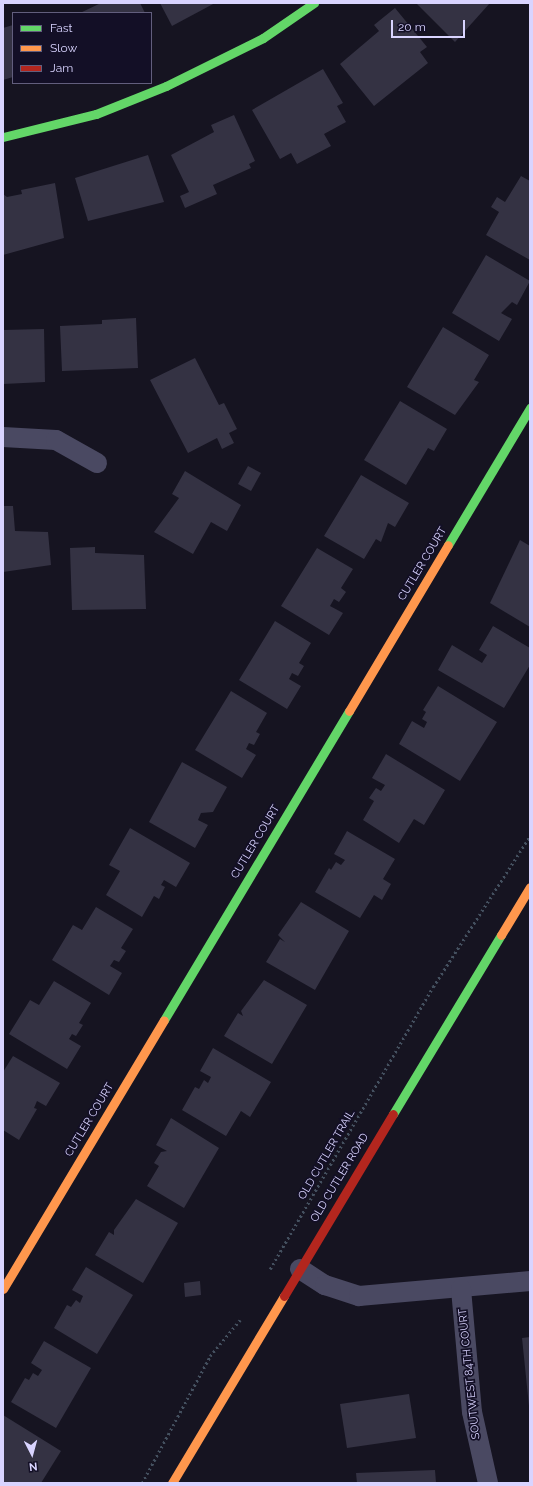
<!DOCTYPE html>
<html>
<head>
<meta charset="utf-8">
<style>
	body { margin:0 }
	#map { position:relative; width:533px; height:1486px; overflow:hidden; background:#161421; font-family:Raleway,sans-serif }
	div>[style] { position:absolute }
	.building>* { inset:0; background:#343243 }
	.path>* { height:2.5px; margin-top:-1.25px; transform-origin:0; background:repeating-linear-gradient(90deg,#44505f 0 2px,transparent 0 5px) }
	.street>* { height:20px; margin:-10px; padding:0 10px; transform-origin:10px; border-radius:10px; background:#4a4962 }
	.fast>* { height:9px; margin:-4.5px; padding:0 4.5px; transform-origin:4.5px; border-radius:4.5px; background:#63d668 }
	.slow>* { height:9px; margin:-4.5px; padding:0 4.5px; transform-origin:4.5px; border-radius:4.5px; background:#ff974d }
	.jam>* { height:9px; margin:-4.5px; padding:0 4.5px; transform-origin:4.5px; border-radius:4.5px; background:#b3261e }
	span { translate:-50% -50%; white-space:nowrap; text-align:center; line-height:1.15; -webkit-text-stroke:3.5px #130f26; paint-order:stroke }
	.street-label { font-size:11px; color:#d9d4ff }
	.frame { position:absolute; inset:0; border:4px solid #d9d4ff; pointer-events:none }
	.legend { position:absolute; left:12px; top:12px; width:140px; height:72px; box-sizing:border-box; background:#130f26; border:1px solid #625e7d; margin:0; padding:5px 7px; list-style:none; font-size:12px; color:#d9d4ff }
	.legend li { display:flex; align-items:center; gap:8px; height:20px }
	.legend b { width:20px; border:1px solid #625e7d }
	.north { position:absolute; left:12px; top:1434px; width:40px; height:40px; -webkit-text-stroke:3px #130f26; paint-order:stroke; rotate:174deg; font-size:11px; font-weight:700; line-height:16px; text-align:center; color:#d9d4ff }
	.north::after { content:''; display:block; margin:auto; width:14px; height:18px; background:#d9d4ff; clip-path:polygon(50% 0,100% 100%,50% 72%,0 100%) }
	.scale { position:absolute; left:391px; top:20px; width:74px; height:18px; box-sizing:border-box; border:2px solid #d9d4ff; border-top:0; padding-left:5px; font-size:12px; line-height:14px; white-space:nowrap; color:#d9d4ff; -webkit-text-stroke:3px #130f26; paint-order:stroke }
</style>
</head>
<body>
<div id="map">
	<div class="building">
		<i style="clip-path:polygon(101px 3px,140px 3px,145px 13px,80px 13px)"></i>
		<i style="clip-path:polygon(160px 3px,215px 3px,172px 26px)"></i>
		<i style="clip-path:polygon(416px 3px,490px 3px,455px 42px)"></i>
		<i style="clip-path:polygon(395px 8px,427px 47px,420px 52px,428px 63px,374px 106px,340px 64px,379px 31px,374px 25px)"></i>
		<i style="clip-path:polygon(13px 25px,13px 77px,3px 80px,3px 28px)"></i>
		<i style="clip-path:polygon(323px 69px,343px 103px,337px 106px,346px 122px,324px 134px,331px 146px,297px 164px,291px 153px,280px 159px,252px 110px)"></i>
		<i style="clip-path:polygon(234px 115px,255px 161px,249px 164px,251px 168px,213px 185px,217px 194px,185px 208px,180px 196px,189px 192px,171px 155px,214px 132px,211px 125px)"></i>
		<i style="clip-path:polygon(148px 155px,164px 202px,88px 221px,75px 178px)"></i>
		<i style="clip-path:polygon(521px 176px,530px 181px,530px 260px,486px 235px,499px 212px,491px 207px,497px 197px,505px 202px)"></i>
		<i style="clip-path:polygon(55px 183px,64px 238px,3px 255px,3px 194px,7px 197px,22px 194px,21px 190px)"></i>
		<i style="clip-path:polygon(486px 255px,530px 281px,517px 305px,512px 302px,501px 313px,512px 319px,499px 341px,452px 313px)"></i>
		<i style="clip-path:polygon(136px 318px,138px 368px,62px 371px,60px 326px,102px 324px,102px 320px)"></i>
		<i style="clip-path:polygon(443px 327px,489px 355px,474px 380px,479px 382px,455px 415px,407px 387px)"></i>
		<i style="clip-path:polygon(44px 329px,45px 382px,3px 384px,3px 330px)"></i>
		<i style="clip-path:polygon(195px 358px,219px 405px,224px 403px,237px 429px,229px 433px,234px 443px,222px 449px,217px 438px,188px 453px,150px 380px)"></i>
		<i style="clip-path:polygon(400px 401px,447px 429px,434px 451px,428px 448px,406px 485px,364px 460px)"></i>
		<i style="clip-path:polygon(248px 466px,261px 473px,251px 491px,238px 484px)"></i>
		<i style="clip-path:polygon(185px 471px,241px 505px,227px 531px,211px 522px,193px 554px,154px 532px,179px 498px,172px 494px)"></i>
		<i style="clip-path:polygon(361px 475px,409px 503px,395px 527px,388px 523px,381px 542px,376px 539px,364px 559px,324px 536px)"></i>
		<i style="clip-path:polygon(3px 506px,13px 506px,15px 531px,48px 532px,51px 565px,3px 572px)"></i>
		<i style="clip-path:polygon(520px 540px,530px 546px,530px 627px,490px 603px)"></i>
		<i style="clip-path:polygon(95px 547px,95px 553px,144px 555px,146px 609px,72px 610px,70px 548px)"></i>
		<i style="clip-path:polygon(317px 548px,353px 569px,341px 588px,346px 592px,339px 602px,334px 599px,330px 606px,343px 613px,329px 635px,281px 606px)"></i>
		<i style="clip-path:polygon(275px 621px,311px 643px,299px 663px,304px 666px,298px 676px,292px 673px,289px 679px,301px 686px,287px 709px,239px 680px)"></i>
		<i style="clip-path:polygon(493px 626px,530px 648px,530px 665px,504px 708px,438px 670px,452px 645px,482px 663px,487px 655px,479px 650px)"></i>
		<i style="clip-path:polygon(438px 686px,497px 722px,460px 781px,399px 744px,412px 721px,424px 728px,427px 722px,422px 719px,426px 712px,423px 710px)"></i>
		<i style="clip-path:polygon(231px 691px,267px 713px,256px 732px,260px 734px,254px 745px,249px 743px,246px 749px,256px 755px,242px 778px,195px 750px)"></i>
		<i style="clip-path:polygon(386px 754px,445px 790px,424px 825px,414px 819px,399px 843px,363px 820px,374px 801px,369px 798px,376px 788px,381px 791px,385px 785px,372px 778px)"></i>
		<i style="clip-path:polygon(182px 762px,227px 787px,213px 812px,201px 813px,198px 820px,208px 825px,195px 848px,149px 822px)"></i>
		<i style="clip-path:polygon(130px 828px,190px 863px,176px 887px,164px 880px,161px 885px,165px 887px,159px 899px,154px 896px,142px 917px,106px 895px,120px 871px,109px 865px)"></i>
		<i style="clip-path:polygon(347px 831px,395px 859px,383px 879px,391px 884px,382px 900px,374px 895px,360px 918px,315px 892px,329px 868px,331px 870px,336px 862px,341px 865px,345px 860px,334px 854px)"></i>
		<i style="clip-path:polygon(301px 902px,349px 931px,315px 990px,266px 962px,280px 939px,285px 942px,278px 935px)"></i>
		<i style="clip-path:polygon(96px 907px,133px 929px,121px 948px,126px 951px,119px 962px,114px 960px,110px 966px,122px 973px,109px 995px,52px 960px,73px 925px,82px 930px)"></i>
		<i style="clip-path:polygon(264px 980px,307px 1005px,272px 1064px,224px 1036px,238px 1013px,243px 1016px,241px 1011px)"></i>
		<i style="clip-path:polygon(54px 981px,91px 1003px,79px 1023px,83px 1025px,76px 1036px,72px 1034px,69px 1039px,81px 1046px,67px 1069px,9px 1034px,30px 1000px,39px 1005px)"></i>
		<i style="clip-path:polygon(213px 1048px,271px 1082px,250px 1117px,241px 1111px,226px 1136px,182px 1110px,195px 1087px,199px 1089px,204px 1080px,208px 1083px,211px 1077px,200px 1071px)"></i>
		<i style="clip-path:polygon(13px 1056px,60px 1083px,46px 1106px,37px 1101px,34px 1108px,37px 1109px,19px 1140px,3px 1130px,3px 1072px)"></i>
		<i style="clip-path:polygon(171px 1118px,219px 1148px,184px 1208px,147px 1186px,159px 1166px,154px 1163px,161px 1152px,167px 1151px,156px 1145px)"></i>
		<i style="clip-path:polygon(136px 1199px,178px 1223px,143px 1283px,95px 1255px,109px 1232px,114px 1235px,114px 1230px)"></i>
		<i style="clip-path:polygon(86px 1267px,133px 1295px,97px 1354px,54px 1328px,67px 1305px,71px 1307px,76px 1300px,80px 1303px,83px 1296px,72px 1290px)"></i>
		<i style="clip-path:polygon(200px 1281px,201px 1295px,185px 1297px,184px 1283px)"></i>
		<i style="clip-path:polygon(530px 1337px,530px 1406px,529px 1406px,522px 1338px)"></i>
		<i style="clip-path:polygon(44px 1341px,91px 1368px,56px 1428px,11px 1402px,25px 1378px,29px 1380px,33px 1373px,38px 1376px,42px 1370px,31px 1363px)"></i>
		<i style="clip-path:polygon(409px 1394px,416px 1438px,347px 1448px,340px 1404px)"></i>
		<i style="clip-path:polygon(3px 1415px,61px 1451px,41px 1483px,3px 1483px)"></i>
		<i style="clip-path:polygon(435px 1470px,436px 1483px,357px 1483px,356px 1473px)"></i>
	</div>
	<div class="path">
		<i style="left:270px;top:1269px;width:326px;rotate:-60deg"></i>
		<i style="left:433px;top:987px;width:179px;rotate:-57.3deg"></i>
		<i style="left:142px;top:1483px;width:144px;rotate:-61.8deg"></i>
		<i style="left:210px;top:1356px;width:47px;rotate:-50.2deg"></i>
	</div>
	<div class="street">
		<i style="left:3px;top:437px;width:53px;rotate:3.2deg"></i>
		<i style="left:56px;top:440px;width:47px;rotate:29.3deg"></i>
		<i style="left:300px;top:1269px;width:30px;rotate:33deg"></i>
		<i style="left:325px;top:1285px;width:36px;rotate:18deg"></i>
		<i style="left:359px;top:1296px;width:172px;rotate:-5deg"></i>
		<i style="left:461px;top:1289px;width:123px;rotate:84.9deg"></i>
		<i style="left:472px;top:1412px;width:73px;rotate:77.3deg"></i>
	</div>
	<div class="fast">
		<i style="left:3px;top:137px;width:96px;rotate:-13.9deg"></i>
		<i style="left:96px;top:114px;width:75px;rotate:-21.8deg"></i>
		<i style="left:166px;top:86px;width:108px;rotate:-26.3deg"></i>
		<i style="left:263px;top:38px;width:62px;rotate:-34.5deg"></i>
		<i style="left:448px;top:545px;width:160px;rotate:-59.1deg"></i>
		<i style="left:164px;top:1020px;width:360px;rotate:-59.1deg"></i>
		<i style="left:393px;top:1114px;width:209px;rotate:-58.9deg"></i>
	</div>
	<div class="slow">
		<i style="left:349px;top:711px;width:193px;rotate:-59.2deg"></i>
		<i style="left:501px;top:935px;width:56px;rotate:-58.9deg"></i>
		<i style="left:3px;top:1289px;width:313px;rotate:-59.1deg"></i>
		<i style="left:172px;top:1483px;width:218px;rotate:-59.1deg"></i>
	</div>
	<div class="jam">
		<i style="left:284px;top:1296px;width:212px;rotate:-59.1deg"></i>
	</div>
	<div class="street-label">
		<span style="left:423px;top:564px;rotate:-59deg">CUTLER COURT</span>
		<span style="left:256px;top:842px;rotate:-59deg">CUTLER COURT</span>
		<span style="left:90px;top:1120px;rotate:-59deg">CUTLER COURT</span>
		<span style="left:327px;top:1155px;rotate:-60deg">OLD CUTLER TRAIL</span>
		<span style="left:340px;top:1178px;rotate:-59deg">OLD CUTLER ROAD</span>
		<span style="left:470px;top:1374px;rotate:-96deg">SOUTWEST 84TH COURT</span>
	</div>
	<div class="frame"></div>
	<ul class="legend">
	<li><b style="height:5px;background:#63d668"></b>Fast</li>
	<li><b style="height:5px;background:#ff974d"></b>Slow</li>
	<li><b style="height:5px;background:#b3261e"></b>Jam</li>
	</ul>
	<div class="north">N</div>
	<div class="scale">20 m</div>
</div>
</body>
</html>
